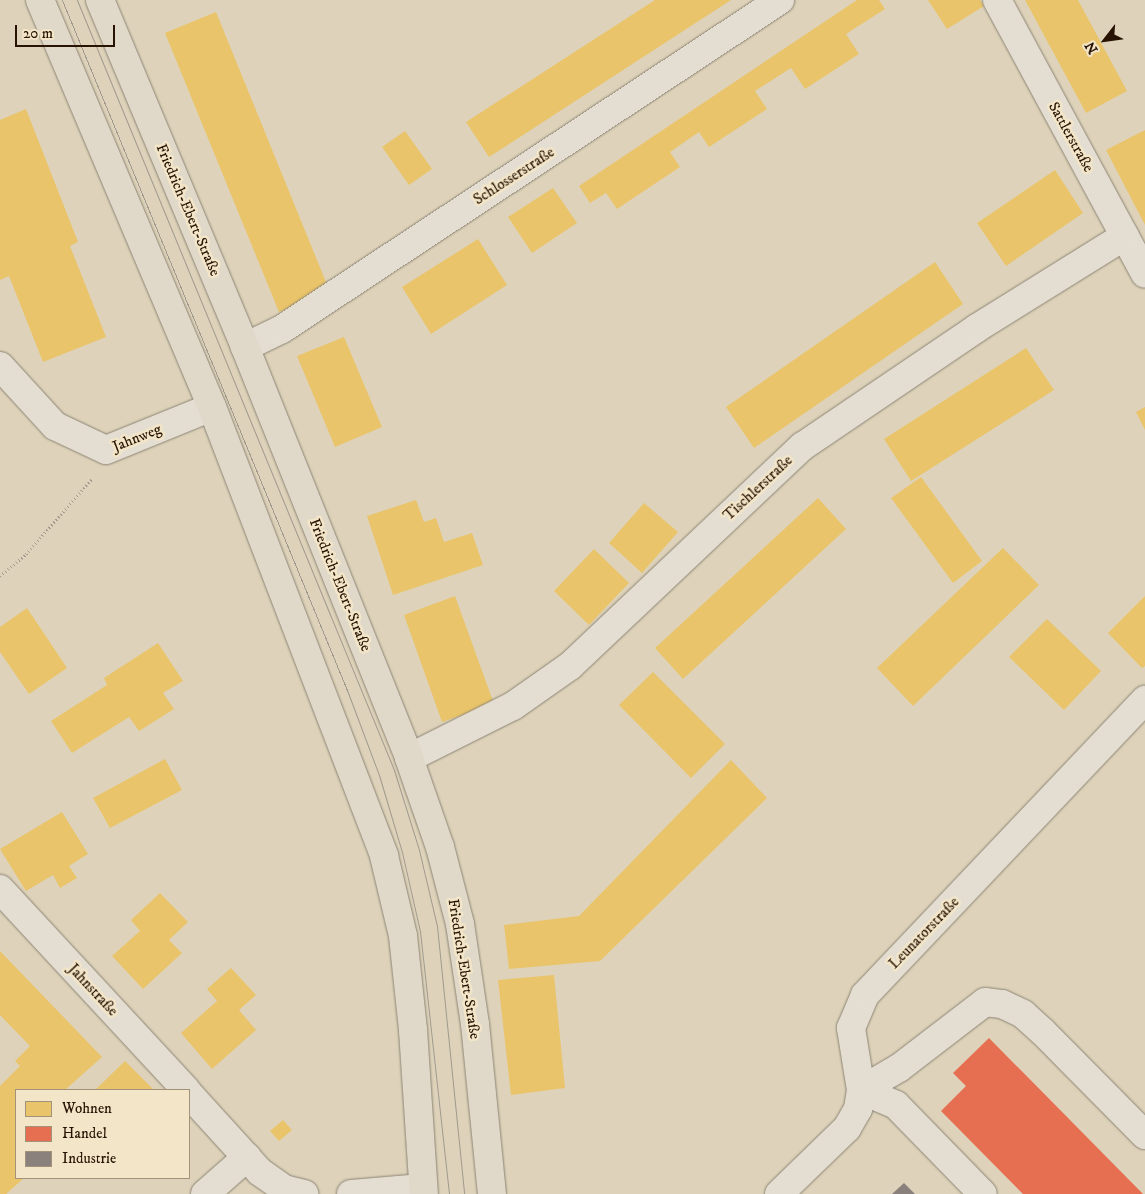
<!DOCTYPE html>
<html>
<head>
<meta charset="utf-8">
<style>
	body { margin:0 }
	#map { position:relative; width:1145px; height:1194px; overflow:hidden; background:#ded3ba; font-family:"IM FELL DW Pica",serif }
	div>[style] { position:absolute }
	.homes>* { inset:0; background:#e9c46a }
	.shops>* { inset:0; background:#e76f51 }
	.industry>* { inset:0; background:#8a817c }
	.path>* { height:3px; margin-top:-1.5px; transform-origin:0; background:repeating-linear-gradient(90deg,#a0998e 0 1px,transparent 0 3.5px) }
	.roads { filter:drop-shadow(0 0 1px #8d8474) drop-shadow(0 0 1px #8d8474) }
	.minor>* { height:28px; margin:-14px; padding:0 14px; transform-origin:14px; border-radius:14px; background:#e4ded2 }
	.major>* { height:28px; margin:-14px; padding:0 14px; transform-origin:14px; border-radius:14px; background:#e0d9ca }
	.tram>* { height:1px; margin:-0.5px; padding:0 0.5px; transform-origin:0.5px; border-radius:0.5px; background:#a0998e }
	span { translate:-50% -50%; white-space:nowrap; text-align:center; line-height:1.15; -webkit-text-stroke:5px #f3e6c8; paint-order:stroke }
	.street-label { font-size:15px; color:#281303 }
	.legend { position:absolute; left:15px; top:1089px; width:175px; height:90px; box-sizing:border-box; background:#f3e6c8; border:1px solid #a29279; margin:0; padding:6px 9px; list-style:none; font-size:15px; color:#281303 }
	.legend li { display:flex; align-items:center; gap:10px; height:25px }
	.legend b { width:25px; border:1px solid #a29279 }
	.north { position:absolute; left:1080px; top:15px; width:50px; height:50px; -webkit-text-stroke:4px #f3e6c8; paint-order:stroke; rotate:240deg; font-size:14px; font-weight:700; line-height:20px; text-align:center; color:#281303 }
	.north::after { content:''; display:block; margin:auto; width:18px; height:22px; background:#281303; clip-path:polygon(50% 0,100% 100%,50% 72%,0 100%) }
	.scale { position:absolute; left:15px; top:25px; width:100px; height:22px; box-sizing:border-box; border:2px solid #281303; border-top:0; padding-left:6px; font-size:15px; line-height:18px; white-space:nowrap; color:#281303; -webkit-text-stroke:4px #f3e6c8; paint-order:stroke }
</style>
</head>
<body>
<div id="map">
	<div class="homes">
		<i style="clip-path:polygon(655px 0,731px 0,489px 157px,466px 122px)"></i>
		<i style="clip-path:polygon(857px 0,879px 0,885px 9px,846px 34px,859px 54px,805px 89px,791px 68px,755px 91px,767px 109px,709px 147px,699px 132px,670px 152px,680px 167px,617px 209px,606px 193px,590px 203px,579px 186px)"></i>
		<i style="clip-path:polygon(928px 0,980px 0,984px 6px,947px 29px)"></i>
		<i style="clip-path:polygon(1025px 0,1078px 0,1127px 91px,1086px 113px)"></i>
		<i style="clip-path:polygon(216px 12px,330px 292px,279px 312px,165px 33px)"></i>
		<i style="clip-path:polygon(26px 109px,78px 242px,70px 246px,106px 337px,43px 362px,9px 276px,0 280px,0 120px)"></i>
		<i style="clip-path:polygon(1145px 130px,1145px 225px,1106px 150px)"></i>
		<i style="clip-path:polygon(405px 131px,432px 169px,409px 185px,382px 147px)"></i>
		<i style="clip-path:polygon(1055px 170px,1083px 213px,1006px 266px,977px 223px)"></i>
		<i style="clip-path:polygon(553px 188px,577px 223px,532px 253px,508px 217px)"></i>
		<i style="clip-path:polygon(478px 239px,507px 285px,431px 334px,402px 287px)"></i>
		<i style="clip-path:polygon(935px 262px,963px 304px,754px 448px,726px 407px)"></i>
		<i style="clip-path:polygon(344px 337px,382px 427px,335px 447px,297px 356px)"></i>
		<i style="clip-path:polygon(1026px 348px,1054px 390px,911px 481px,884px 439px)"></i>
		<i style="clip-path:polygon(1145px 407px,1145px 430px,1136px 412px)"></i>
		<i style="clip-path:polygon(921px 477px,982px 561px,953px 583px,891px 498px)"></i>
		<i style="clip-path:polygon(818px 498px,846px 529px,683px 679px,655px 648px)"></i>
		<i style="clip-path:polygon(416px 500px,424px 522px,436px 518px,444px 542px,472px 533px,483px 565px,393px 595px,367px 516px)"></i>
		<i style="clip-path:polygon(644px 503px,678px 532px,642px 573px,609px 543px)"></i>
		<i style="clip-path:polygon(1003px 548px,1039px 585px,913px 706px,877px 668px)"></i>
		<i style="clip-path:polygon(594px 549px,629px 583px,589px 625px,554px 591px)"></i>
		<i style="clip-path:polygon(455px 596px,494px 704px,442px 722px,404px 615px)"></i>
		<i style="clip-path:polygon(1145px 596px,1145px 666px,1142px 668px,1108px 633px)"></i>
		<i style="clip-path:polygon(27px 608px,67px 668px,29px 694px,0 652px,0 627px)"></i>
		<i style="clip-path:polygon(1047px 619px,1101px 671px,1064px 710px,1009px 657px)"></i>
		<i style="clip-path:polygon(158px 643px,183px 681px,163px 693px,174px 709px,139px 731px,129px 717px,72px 753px,51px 721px,107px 685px,104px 678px)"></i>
		<i style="clip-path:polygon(653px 672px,725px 744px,691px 778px,619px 705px)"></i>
		<i style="clip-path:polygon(165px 759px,182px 790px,110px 828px,93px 798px)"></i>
		<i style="clip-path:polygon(731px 760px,767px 798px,600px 961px,509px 969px,504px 925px,579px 916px)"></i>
		<i style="clip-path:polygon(62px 812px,88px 854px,69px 866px,77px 878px,60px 888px,53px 875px,26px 891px,0 849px)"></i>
		<i style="clip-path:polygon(160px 893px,188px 922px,169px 940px,182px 953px,143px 989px,112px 956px,140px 931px,131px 920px)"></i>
		<i style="clip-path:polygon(0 951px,102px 1057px,65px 1090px,16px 1090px,16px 1178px,24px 1178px,6px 1194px,0 1194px,0 1086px,20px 1066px,15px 1061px,30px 1046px,0 1015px)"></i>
		<i style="clip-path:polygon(231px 968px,256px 995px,239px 1010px,256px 1030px,212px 1069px,181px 1033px,217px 1001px,207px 989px)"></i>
		<i style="clip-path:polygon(554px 975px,565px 1088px,511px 1095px,498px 980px)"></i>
		<i style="clip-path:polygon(125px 1061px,154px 1090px,95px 1090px)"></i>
		<i style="clip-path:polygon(283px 1120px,292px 1130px,279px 1141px,270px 1131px)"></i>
	</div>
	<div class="shops">
		<i style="clip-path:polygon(989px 1038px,1143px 1194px,1023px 1194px,941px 1111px,966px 1086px,953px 1073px)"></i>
	</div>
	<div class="industry">
		<i style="clip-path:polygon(904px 1183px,915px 1194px,892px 1194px)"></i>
	</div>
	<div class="path">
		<i style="left:0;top:576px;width:34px;rotate:-40deg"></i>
		<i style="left:26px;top:554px;width:100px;rotate:-48.7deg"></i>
	</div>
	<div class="roads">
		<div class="minor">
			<i style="left:997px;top:0;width:311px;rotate:61.6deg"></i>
			<i style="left:245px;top:347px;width:41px;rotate:-25.9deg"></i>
			<i style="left:282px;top:329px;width:597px;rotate:-33.45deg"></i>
			<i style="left:0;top:366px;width:81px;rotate:47.5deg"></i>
			<i style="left:55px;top:426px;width:56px;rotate:25.2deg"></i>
			<i style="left:106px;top:450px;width:114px;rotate:-22.1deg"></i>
			<i style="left:409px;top:758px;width:116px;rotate:-26.6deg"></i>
			<i style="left:513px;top:706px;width:70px;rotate:-35.1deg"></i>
			<i style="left:570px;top:666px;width:320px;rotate:-43.4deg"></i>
			<i style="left:803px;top:446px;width:210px;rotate:-34.1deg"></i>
			<i style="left:977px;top:328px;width:174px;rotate:-31.9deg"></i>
			<i style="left:0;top:889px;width:274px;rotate:47.2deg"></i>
			<i style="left:861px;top:1090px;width:44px;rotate:-30.1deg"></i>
			<i style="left:899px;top:1068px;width:108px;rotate:-37.5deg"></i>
			<i style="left:985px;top:1002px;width:17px;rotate:7deg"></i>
			<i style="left:1002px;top:1004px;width:23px;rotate:25deg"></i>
			<i style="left:1023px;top:1014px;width:27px;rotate:42deg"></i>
			<i style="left:1043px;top:1032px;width:145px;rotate:45.3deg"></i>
			<i style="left:861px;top:1090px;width:38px;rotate:23deg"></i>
			<i style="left:896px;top:1105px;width:124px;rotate:45.7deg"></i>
			<i style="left:189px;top:1094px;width:105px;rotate:47.7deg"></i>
			<i style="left:260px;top:1172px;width:29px;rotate:35deg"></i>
			<i style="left:284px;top:1189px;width:21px;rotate:14deg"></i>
			<i style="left:205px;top:1194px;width:56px;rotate:-41.4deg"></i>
			<i style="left:351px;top:1194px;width:72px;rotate:-4.8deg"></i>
			<i style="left:779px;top:1194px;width:95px;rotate:-44.1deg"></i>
			<i style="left:847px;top:1128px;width:22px;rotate:-60deg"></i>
			<i style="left:858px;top:1109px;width:19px;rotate:-81deg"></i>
			<i style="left:861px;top:1090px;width:63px;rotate:-99.2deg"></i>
			<i style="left:851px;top:1028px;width:36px;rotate:-67deg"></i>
			<i style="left:865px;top:995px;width:407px;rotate:-46.5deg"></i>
		</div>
		<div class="major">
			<i style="left:40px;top:0;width:442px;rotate:67.1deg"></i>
			<i style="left:212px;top:407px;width:481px;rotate:69deg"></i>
			<i style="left:384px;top:856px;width:82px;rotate:76.6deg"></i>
			<i style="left:403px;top:936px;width:95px;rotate:83.9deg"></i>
			<i style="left:413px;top:1030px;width:164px;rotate:86.2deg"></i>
			<i style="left:100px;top:0;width:376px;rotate:67.3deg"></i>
			<i style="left:245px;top:347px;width:443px;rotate:68.2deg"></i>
			<i style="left:409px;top:758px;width:94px;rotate:70.8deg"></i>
			<i style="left:440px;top:847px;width:80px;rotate:75.4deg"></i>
			<i style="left:460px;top:924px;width:101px;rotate:81.5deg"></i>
			<i style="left:475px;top:1024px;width:171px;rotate:84.3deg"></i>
		</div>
	</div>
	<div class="tram">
		<i style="left:62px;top:0;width:747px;rotate:67.56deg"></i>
		<i style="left:347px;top:690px;width:91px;rotate:69.4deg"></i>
		<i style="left:379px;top:775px;width:80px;rotate:73.4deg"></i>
		<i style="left:402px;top:852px;width:81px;rotate:77.2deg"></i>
		<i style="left:420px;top:931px;width:265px;rotate:83.7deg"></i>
		<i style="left:77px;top:0;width:833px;rotate:67.62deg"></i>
		<i style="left:394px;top:770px;width:84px;rotate:72.6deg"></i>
		<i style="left:419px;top:850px;width:78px;rotate:76.7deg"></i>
		<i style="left:437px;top:926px;width:269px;rotate:84.2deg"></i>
	</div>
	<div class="street-label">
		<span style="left:1071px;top:137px;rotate:61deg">Sattlerstraße</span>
		<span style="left:514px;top:176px;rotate:-33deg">Schlosserstraße</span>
		<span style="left:188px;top:210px;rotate:67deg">Friedrich-Ebert-Straße</span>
		<span style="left:137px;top:438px;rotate:-22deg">Jahnweg</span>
		<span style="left:758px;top:488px;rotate:-43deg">Tischlerstraße</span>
		<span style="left:340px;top:585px;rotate:68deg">Friedrich-Ebert-Straße</span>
		<span style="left:924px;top:933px;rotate:-46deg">Leunatorstraße</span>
		<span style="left:464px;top:969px;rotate:81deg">Friedrich-Ebert-Straße</span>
		<span style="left:93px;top:990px;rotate:47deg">Jahnstraße</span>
	</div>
	<ul class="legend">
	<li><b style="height:14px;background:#e9c46a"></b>Wohnen</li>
	<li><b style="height:14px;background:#e76f51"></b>Handel</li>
	<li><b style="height:14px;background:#8a817c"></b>Industrie</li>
	</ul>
	<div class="north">N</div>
	<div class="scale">20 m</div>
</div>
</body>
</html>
